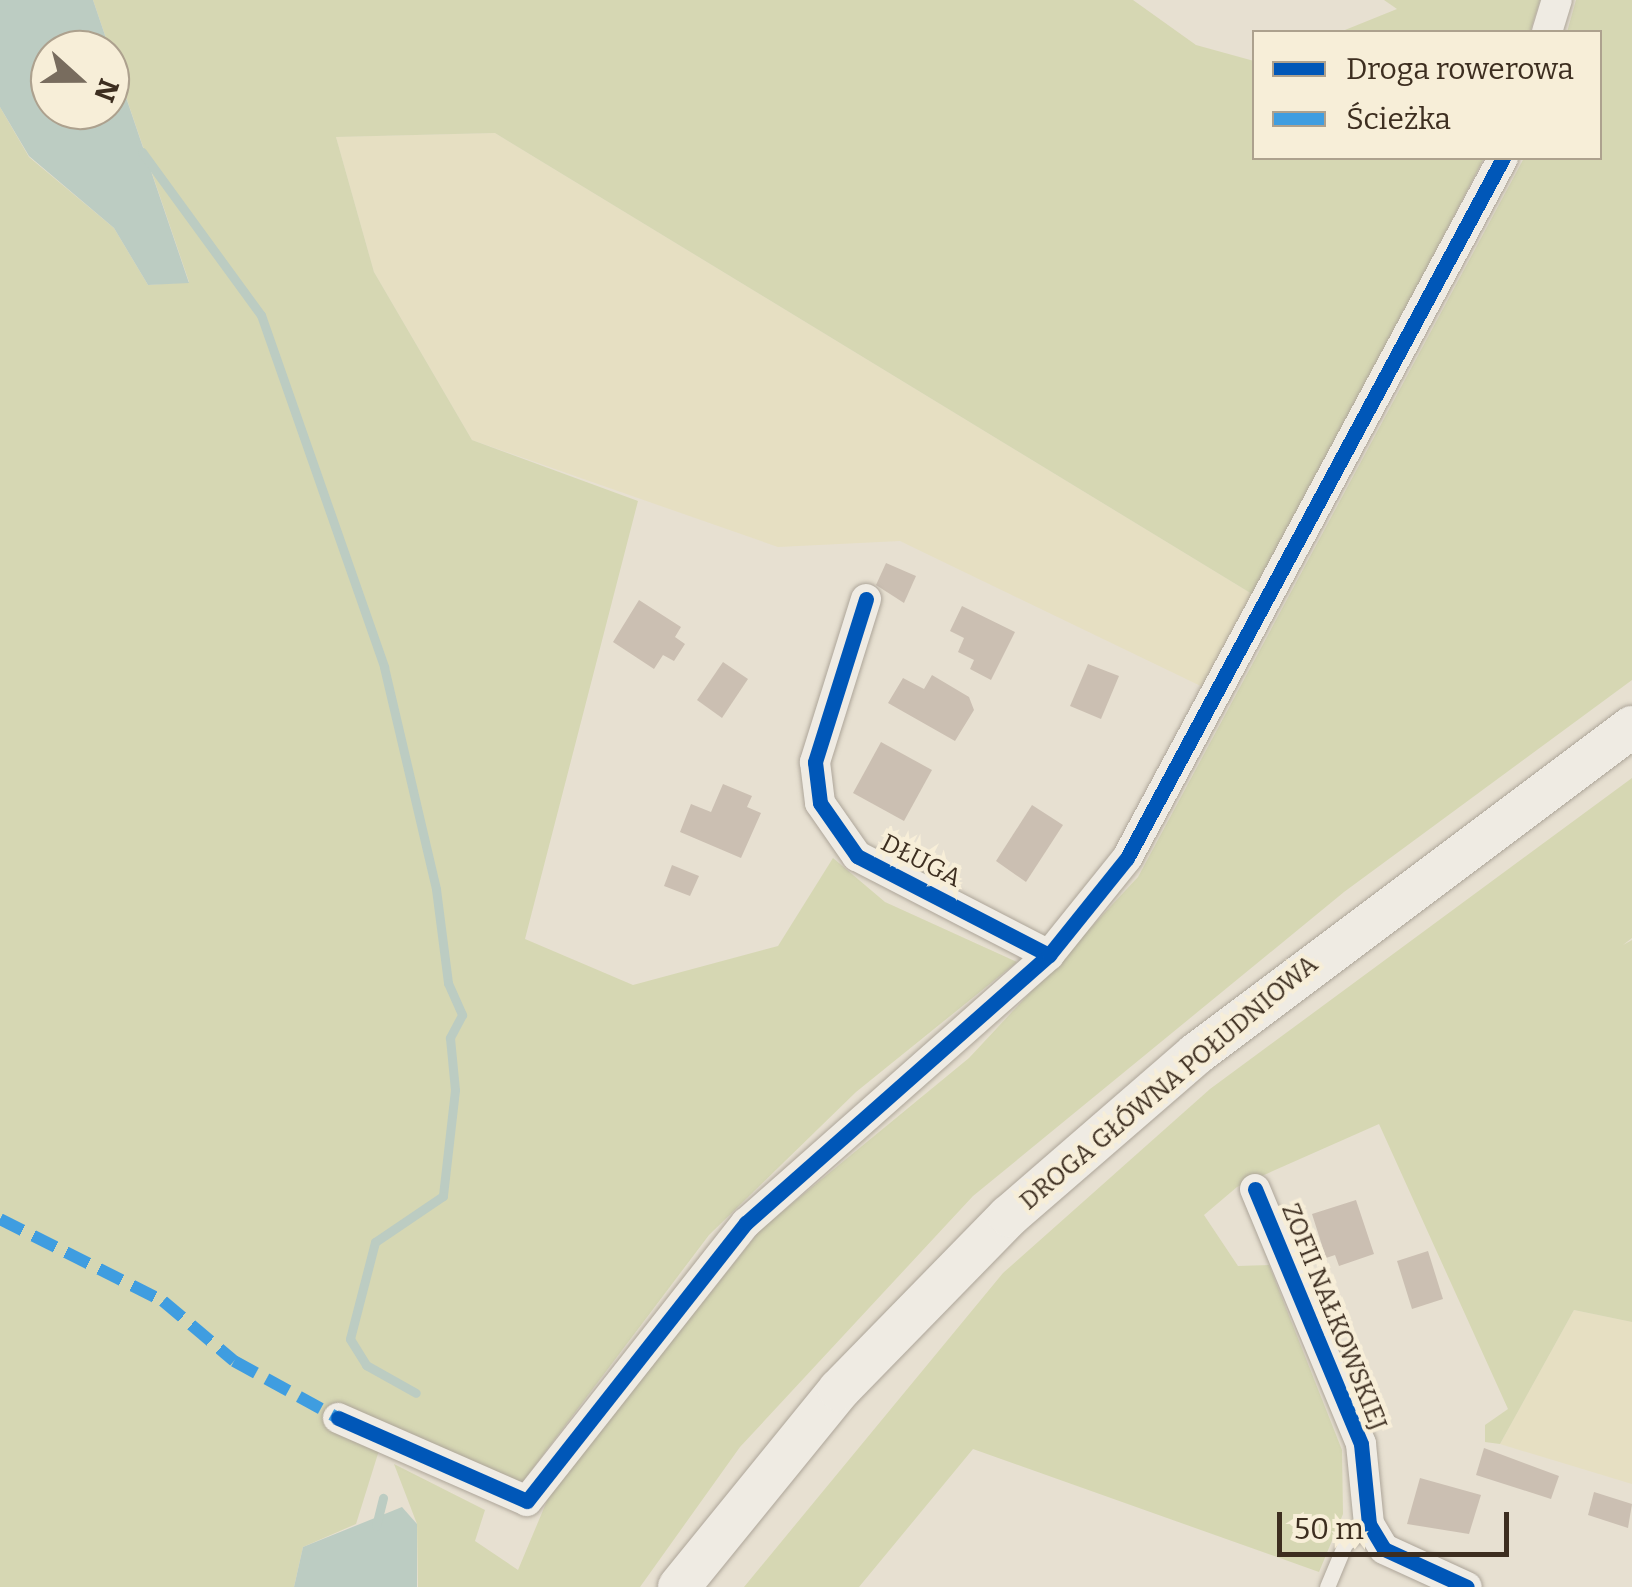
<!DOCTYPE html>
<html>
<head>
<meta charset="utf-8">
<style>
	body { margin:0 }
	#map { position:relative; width:1632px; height:1587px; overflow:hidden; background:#e7e0d1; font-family:Bitter,serif }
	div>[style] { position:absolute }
	.farmland>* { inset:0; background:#e6dfc2 }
	.green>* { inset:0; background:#d6d7b3 }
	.water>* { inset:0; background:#bcccc2 }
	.stream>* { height:9px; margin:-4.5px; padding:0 4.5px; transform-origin:4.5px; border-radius:4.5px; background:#bcccc2 }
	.building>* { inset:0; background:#cbbfb2 }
	.roads { filter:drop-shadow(0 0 2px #ada599) drop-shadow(0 0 2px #ada599) }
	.service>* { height:15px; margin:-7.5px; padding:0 7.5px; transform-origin:7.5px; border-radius:7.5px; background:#efebe3 }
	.minor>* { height:30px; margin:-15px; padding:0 15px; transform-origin:15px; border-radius:15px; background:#efebe3 }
	.secondary>* { height:42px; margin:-21px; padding:0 21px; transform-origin:21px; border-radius:21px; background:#efebe3 }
	.quiet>* { height:12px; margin-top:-6px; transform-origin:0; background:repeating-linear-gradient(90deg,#3f9de0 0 25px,transparent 0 37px) }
	.cycleway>* { height:15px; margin:-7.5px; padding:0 7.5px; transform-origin:7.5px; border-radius:7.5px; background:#0057b8 }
	span { translate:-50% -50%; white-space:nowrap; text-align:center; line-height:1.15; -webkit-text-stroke:8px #f7eed8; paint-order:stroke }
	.street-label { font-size:25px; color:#3d2e20 }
	.legend { position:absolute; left:1252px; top:30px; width:350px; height:130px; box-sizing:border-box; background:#f7eed8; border:2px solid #ada18e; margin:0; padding:12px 18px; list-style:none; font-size:30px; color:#3d2e20 }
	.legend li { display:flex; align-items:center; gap:20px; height:50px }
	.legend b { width:50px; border:2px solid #ada18e }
	.north { position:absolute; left:30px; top:30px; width:100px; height:100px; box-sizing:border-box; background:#f7eed8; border:2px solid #ada18e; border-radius:50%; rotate:111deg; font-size:28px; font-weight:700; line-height:40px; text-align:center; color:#3d2e20 }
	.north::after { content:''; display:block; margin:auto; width:35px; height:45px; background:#786c5e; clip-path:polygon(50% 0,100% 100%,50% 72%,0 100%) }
	.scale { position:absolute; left:1277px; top:1512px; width:232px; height:45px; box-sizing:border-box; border:5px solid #3d2e20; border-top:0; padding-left:12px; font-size:30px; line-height:35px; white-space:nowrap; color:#3d2e20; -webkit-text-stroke:8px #f7eed8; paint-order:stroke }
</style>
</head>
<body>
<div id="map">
	<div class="farmland">
		<i style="clip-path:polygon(495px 133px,1257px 597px,1209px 690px,900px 541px,778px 547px,472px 440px,374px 272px,336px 137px)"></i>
		<i style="clip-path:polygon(1574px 1310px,1632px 1322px,1632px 1484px,1500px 1444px)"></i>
	</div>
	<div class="green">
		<i style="clip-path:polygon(93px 0,1133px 0,1196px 45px,1254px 61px,1254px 158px,1484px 158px,1257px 597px,495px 133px,336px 137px,374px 272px,472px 440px,638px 501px,525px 939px,633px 985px,778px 946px,833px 858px,885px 902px,1017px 962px,856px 1092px,709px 1235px,521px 1484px,386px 1428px,356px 1524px,303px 1547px,294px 1587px,0 1587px,0 107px,29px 157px,114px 228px,148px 285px,189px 282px)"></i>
		<i style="clip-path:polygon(1384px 0,1540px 0,1530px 32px,1340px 32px,1397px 9px)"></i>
		<i style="clip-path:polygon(1576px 0,1632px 0,1632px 680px,1344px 892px,973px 1196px,740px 1447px,640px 1587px,418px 1587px,417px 1524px,394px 1464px,485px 1510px,475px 1541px,518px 1570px,549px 1496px,761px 1229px,969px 1058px,1138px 877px,1524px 158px,1600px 158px,1600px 32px,1567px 32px)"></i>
		<i style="clip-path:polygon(1632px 778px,1632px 938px,1623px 945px,1632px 940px,1632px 1322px,1574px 1310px,1500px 1444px,1485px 1442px,1485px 1425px,1508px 1409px,1379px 1124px,1237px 1187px,1204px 1215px,1238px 1266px,1269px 1265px,1342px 1450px,1343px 1514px,1319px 1572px,973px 1449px,859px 1587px,744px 1587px,1003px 1273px,1210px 1089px)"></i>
	</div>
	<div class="water">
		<i style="clip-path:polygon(evenodd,0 0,93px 0,189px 283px,148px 285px,114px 228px,29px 156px,0 107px,0 0,110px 50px,110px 110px,50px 110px,50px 50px,110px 50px)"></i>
		<i style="clip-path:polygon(402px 1507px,417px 1524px,417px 1587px,294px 1587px,303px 1547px)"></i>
	</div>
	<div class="stream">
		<i style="left:142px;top:152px;width:202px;rotate:53.9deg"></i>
		<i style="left:261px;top:315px;width:373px;rotate:70.7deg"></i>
		<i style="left:384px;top:667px;width:228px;rotate:76.8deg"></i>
		<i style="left:436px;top:889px;width:95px;rotate:82.7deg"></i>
		<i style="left:448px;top:983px;width:35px;rotate:66deg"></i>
		<i style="left:462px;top:1015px;width:26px;rotate:118deg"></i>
		<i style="left:450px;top:1038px;width:52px;rotate:84.5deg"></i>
		<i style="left:455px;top:1090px;width:107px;rotate:96.5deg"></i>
		<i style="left:443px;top:1196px;width:82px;rotate:145.9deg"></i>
		<i style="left:375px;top:1242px;width:100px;rotate:104.5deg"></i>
		<i style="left:350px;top:1339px;width:31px;rotate:58deg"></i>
		<i style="left:366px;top:1365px;width:57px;rotate:29.2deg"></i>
		<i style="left:376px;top:1526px;width:29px;rotate:-76deg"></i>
	</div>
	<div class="building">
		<i style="clip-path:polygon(886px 563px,916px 576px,904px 603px,876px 585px)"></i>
		<i style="clip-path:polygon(639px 600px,681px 627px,675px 637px,685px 644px,674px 661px,663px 655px,654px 669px,613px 642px)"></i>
		<i style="clip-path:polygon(962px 606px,1015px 632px,991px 680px,970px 669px,974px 660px,958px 652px,964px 638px,950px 631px)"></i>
		<i style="clip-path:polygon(723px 662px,748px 679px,722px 718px,697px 700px)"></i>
		<i style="clip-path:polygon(1088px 664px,1119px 676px,1101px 719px,1070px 706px)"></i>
		<i style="clip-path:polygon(932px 675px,969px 697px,974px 710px,955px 741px,888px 703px,903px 678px,924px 689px)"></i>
		<i style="clip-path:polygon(881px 742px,932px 770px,904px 821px,853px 793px)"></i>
		<i style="clip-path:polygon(723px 784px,752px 796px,747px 807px,761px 813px,741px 858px,680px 832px,691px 804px,711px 812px)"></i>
		<i style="clip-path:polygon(1032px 805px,1063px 825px,1026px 882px,996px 861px)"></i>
		<i style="clip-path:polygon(672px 865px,699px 876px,690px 896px,664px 886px)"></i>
		<i style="clip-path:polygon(1356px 1200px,1374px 1254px,1339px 1266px,1335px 1255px,1326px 1258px,1312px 1214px)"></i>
		<i style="clip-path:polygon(1428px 1251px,1443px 1299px,1412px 1309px,1397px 1261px)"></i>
		<i style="clip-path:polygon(1484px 1448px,1559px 1476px,1551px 1499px,1476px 1475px)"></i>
		<i style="clip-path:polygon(1420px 1478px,1481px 1495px,1469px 1534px,1407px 1524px)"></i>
		<i style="clip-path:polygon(1594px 1492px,1632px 1504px,1628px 1528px,1588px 1515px)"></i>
	</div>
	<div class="roads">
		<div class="service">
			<i style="left:1327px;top:1587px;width:47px;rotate:-67.3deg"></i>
			<i style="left:1345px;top:1544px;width:31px;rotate:-40deg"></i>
		</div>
		<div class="minor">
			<i style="left:1547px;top:32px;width:34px;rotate:-73deg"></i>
			<i style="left:866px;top:599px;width:171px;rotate:107.4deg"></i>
			<i style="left:815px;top:762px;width:41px;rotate:83deg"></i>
			<i style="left:820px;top:803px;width:65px;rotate:55.1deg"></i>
			<i style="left:857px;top:856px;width:216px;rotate:27.3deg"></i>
			<i style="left:1255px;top:1189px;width:276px;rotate:67.4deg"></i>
			<i style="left:1361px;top:1444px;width:80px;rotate:84.3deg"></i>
			<i style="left:1369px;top:1524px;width:29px;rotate:59deg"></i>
			<i style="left:1384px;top:1549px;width:91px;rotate:24.6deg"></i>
			<i style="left:338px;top:1418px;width:206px;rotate:23.7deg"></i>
			<i style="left:527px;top:1501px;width:354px;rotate:-51.8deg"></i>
			<i style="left:746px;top:1223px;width:405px;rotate:-41.5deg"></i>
			<i style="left:1049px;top:955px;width:124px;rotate:-51.2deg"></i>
			<i style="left:1127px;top:858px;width:795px;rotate:-61.76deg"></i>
		</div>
		<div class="secondary">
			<i style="left:679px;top:1587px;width:254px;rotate:-50.9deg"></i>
			<i style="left:839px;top:1390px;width:243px;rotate:-45.7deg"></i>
			<i style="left:1009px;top:1216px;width:247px;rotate:-40.9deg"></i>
			<i style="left:1196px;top:1054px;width:545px;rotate:-36.87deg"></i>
		</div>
	</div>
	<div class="quiet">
		<i style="left:0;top:1219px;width:182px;rotate:26.7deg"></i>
		<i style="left:163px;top:1301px;width:93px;rotate:40.2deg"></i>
		<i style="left:234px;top:1361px;width:119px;rotate:28.7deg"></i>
	</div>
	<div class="cycleway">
		<i style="left:866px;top:599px;width:171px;rotate:107.4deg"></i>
		<i style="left:815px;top:762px;width:41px;rotate:83deg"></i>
		<i style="left:820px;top:803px;width:65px;rotate:55.1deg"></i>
		<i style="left:857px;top:856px;width:216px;rotate:27.3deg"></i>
		<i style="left:1255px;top:1189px;width:276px;rotate:67.4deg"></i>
		<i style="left:1361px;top:1444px;width:80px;rotate:84.3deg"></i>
		<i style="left:1369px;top:1524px;width:29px;rotate:59deg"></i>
		<i style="left:1384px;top:1549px;width:91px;rotate:24.6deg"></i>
		<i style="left:338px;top:1418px;width:206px;rotate:23.7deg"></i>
		<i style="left:527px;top:1501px;width:354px;rotate:-51.8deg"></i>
		<i style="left:746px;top:1223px;width:405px;rotate:-41.5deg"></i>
		<i style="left:1049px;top:955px;width:124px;rotate:-51.2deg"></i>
		<i style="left:1127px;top:858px;width:795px;rotate:-61.76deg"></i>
	</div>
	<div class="street-label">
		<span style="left:921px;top:861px;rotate:27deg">DŁUGA</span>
		<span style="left:1169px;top:1083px;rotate:-40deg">DROGA GŁÓWNA POŁUDNIOWA</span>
		<span style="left:1334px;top:1317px;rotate:68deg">ZOFII NAŁKOWSKIEJ</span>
	</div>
	<ul class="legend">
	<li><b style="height:12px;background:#0057b8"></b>Droga rowerowa</li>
	<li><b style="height:12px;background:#3f9de0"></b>Ścieżka</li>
	</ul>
	<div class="north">N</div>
	<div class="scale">50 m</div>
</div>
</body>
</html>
